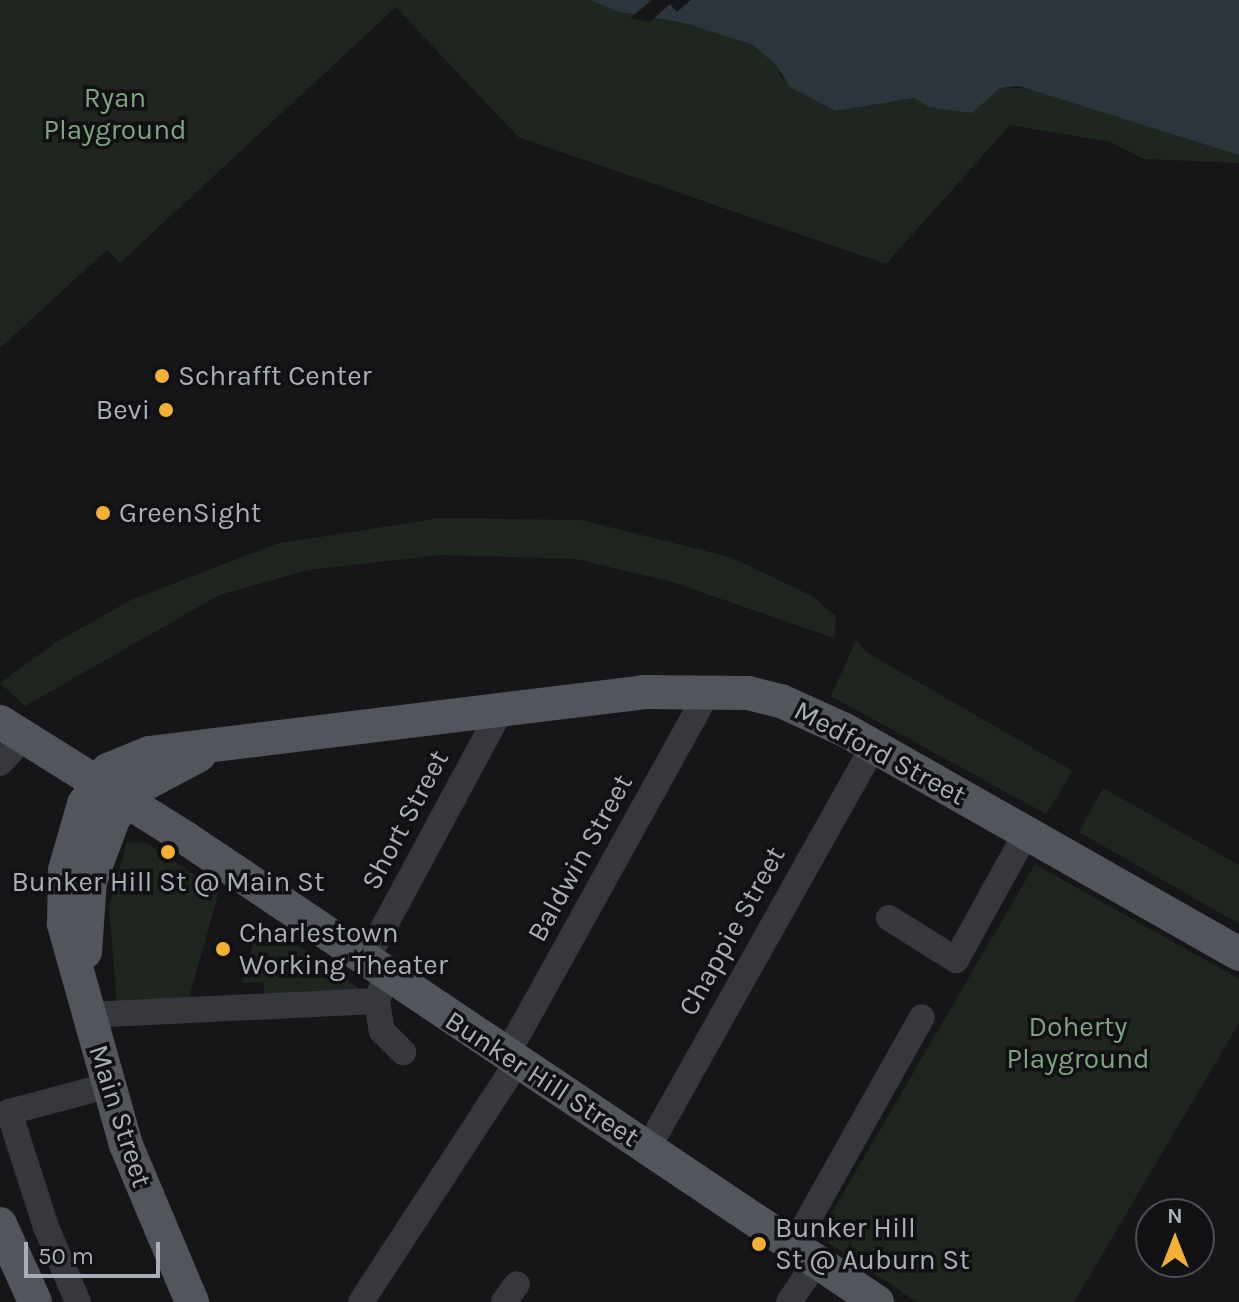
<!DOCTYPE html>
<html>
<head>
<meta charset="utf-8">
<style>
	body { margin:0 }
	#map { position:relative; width:1239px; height:1302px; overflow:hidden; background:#161618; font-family:Karla,sans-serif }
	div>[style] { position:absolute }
	.green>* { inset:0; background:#1e261f }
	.water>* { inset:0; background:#2c353c }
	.pier>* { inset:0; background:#161618 }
	.minor>* { height:26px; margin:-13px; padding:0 13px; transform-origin:13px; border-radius:13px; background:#37383d }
	.major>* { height:34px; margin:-17px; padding:0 17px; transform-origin:17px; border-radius:17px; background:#53555c }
	.dots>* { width:22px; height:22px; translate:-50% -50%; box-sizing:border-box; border:4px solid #111113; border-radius:50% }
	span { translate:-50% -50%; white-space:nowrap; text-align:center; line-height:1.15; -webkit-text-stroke:7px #111113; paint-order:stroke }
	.park-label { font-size:28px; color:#7fa381 }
	.poi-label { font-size:28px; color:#a8adb8 }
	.left { translate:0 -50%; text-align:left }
	.right { translate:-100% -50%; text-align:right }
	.street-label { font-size:28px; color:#a8adb8 }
	.north { position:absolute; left:1135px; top:1198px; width:80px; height:80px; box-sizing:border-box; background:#111113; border:2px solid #4d4f55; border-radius:50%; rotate:0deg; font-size:22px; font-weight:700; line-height:32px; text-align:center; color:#a8adb8 }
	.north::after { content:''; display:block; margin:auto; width:28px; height:36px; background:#f2b134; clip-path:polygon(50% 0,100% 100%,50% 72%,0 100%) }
	.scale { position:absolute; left:24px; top:1242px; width:136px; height:36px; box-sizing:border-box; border:4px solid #a8adb8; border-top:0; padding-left:10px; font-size:24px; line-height:28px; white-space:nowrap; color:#a8adb8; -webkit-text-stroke:6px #111113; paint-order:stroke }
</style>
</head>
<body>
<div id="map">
	<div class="green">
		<i style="clip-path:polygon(0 0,591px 0,615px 11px,700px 27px,753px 45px,777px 65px,781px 78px,836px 111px,915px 98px,971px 113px,1000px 88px,1034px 88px,1213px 145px,1239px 155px,1239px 163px,1144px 159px,1110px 142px,1010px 125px,886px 264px,518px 137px,396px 7px,120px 263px,107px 250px,0 348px)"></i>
		<i style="clip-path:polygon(439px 518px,581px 520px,730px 557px,812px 596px,836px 616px,834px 638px,669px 581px,575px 559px,441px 555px,308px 570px,219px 595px,25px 706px,0 683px,58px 641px,131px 600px,276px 544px)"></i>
		<i style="clip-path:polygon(856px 640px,866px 652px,1073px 771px,1046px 814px,831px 696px)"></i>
		<i style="clip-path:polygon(1103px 788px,1239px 865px,1239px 924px,1079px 832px)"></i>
		<i style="clip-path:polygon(127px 842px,146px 843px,219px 891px,188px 1002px,117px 1006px,109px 906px)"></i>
		<i style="clip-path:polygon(1035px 864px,1239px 979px,1239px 1023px,1074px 1302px,917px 1302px,818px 1236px)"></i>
		<i style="clip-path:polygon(261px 919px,371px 997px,265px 1001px,263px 982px,242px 983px)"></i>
	</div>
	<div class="water">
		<i style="clip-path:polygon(591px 0,1239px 0,1239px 155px,1019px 86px,1000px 88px,972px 113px,928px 107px,914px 98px,836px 111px,790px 87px,776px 65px,753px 45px,688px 24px,615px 11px)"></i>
	</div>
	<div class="pier">
		<i style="clip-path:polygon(652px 0,691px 0,677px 12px,670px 4px,650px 22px,630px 18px)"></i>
	</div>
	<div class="minor">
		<i style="left:0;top:763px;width:35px;rotate:-47deg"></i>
		<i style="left:889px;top:918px;width:79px;rotate:32.1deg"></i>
		<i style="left:956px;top:960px;width:145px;rotate:-61.1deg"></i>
		<i style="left:365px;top:962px;width:289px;rotate:-61.7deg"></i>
		<i style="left:382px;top:987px;width:15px;rotate:110deg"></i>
		<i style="left:377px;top:1001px;width:30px;rotate:81deg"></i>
		<i style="left:382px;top:1031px;width:30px;rotate:45deg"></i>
		<i style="left:89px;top:1015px;width:288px;rotate:-2.8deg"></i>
		<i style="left:506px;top:1056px;width:419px;rotate:-61deg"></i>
		<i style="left:648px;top:1148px;width:461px;rotate:-60.7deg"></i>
		<i style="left:794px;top:1245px;width:261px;rotate:-60.7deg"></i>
		<i style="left:78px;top:1302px;width:82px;rotate:-113.1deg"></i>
		<i style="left:46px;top:1227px;width:121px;rotate:-107.8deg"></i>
		<i style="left:9px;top:1112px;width:101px;rotate:-14.9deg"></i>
		<i style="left:361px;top:1302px;width:285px;rotate:-56.9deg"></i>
		<i style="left:504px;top:1302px;width:22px;rotate:-54deg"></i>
		<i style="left:789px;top:1302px;width:50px;rotate:-55.7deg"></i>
	</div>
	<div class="major">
		<i style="left:0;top:722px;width:221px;rotate:32deg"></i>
		<i style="left:187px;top:839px;width:831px;rotate:33.86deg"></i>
		<i style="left:85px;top:952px;width:71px;rotate:-86deg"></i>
		<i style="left:90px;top:881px;width:68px;rotate:-69.4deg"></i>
		<i style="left:114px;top:817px;width:41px;rotate:-48.9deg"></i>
		<i style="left:141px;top:786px;width:66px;rotate:-28.1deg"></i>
		<i style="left:0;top:1224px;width:85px;rotate:65.8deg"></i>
		<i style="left:192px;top:1302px;width:170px;rotate:-112.8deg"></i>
		<i style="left:126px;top:1145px;width:230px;rotate:-105.7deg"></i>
		<i style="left:64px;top:924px;width:54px;rotate:-88.9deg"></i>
		<i style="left:65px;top:870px;width:69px;rotate:-73.9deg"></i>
		<i style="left:84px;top:804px;width:42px;rotate:-54.8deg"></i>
		<i style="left:108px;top:770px;width:44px;rotate:-22.5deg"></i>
		<i style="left:149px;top:753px;width:498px;rotate:-7deg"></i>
		<i style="left:643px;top:692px;width:105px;rotate:0.5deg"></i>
		<i style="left:748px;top:693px;width:34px;rotate:14deg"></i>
		<i style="left:781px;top:701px;width:70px;rotate:24.4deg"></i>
		<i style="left:845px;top:730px;width:453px;rotate:29.6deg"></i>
	</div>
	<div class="dots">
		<i style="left:162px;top:376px;background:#f2b134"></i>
		<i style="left:166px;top:410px;background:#f2b134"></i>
		<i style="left:103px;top:513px;background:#f2b134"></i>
		<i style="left:168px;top:852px;background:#f2b134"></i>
		<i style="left:223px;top:949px;background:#f2b134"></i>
		<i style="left:759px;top:1244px;background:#f2b134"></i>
	</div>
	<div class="park-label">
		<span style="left:115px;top:114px">Ryan<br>Playground</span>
		<span style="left:1078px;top:1043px">Doherty<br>Playground</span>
	</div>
	<div class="poi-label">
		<span class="left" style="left:178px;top:376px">Schrafft Center</span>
		<span class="right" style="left:150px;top:410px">Bevi</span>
		<span class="left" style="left:119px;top:513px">GreenSight</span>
		<span style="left:168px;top:882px">Bunker Hill St @ Main St</span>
		<span class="left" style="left:239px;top:949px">Charlestown<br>Working Theater</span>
		<span class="left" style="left:775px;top:1244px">Bunker Hill<br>St @ Auburn St</span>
	</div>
	<div class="street-label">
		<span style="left:880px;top:753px;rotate:28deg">Medford Street</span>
		<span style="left:405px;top:820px;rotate:-62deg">Short Street</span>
		<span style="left:580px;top:858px;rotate:-61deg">Baldwin Street</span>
		<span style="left:732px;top:931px;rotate:-61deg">Chappie Street</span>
		<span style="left:542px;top:1079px;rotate:33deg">Bunker Hill Street</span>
		<span style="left:120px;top:1116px;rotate:72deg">Main Street</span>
	</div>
	<div class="north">N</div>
	<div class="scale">50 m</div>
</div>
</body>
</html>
